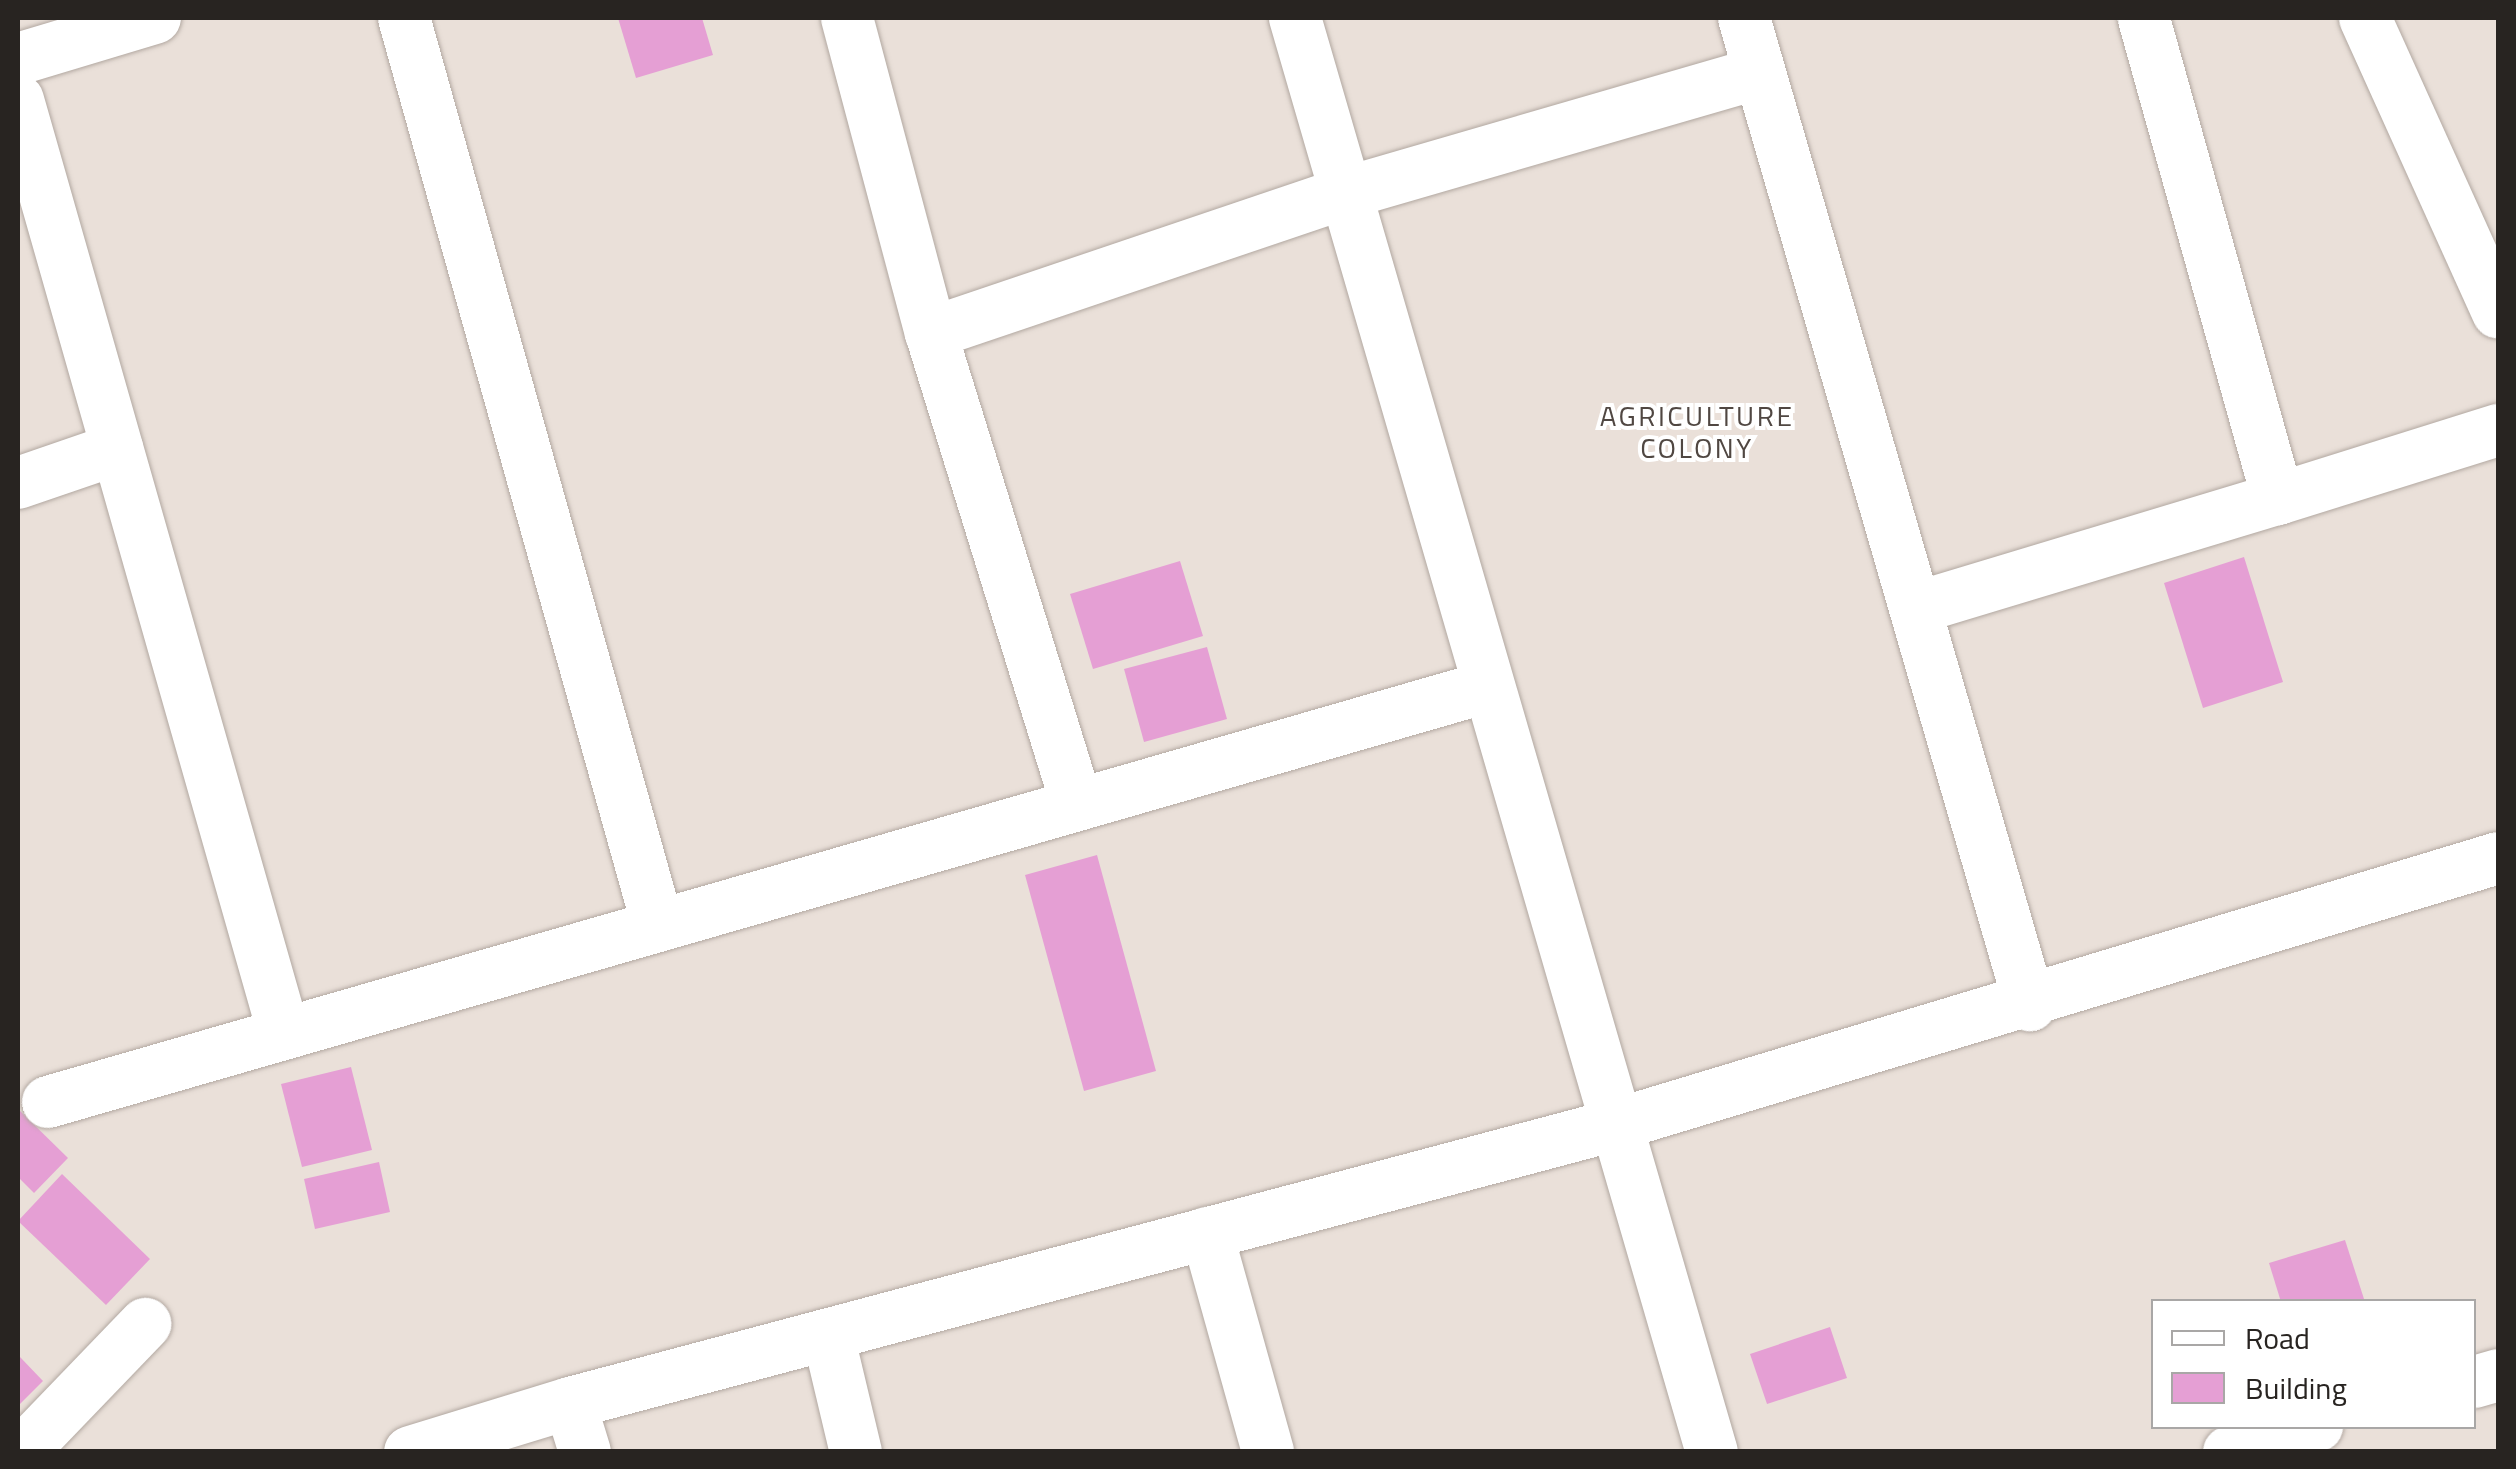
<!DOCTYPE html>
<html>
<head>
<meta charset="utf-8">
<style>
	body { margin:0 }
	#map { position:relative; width:2516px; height:1469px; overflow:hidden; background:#eae0d9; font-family:"Titillium Web",sans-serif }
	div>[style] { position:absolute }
	.building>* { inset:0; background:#e59fd4 }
	.roads { filter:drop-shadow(0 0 2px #b2a8a1) drop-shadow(0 0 2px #b2a8a1) }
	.minor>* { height:52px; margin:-26px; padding:0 26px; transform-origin:26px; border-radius:26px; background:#fff }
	span { translate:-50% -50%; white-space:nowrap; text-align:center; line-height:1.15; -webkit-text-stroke:8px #fff; paint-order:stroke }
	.neighbourhood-label { font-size:28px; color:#504742; letter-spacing:2.5px }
	.frame { position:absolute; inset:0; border:20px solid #282421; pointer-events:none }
	.legend { position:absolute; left:2151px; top:1299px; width:325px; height:130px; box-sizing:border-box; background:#fff; border:2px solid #a9a7a6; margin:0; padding:12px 18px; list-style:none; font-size:30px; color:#282421 }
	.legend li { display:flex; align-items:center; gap:20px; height:50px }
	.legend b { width:50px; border:2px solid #a9a7a6 }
</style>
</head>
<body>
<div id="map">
	<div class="building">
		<i style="clip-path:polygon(618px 18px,702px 18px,713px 55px,636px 78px)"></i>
		<i style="clip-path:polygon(2244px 557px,2283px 682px,2203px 708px,2164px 583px)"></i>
		<i style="clip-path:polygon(1180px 561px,1203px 636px,1093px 669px,1070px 594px)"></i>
		<i style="clip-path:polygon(1207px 647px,1227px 719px,1144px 742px,1124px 669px)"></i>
		<i style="clip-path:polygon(1097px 855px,1156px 1071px,1084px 1091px,1025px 875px)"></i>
		<i style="clip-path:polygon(351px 1067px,372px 1150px,302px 1167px,281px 1084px)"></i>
		<i style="clip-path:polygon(18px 1109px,68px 1158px,34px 1193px,18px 1177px)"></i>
		<i style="clip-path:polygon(379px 1162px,390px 1212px,315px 1229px,304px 1179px)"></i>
		<i style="clip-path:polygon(62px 1174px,150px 1259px,106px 1305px,18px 1221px)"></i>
		<i style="clip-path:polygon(2345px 1240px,2365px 1302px,2281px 1302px,2269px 1263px)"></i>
		<i style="clip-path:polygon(1830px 1327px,1847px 1378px,1767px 1404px,1750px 1354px)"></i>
		<i style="clip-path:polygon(20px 1357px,43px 1381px,18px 1406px,18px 1360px)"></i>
	</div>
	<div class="roads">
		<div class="minor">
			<i style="left:404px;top:18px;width:943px;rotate:74.37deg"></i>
			<i style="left:847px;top:18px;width:326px;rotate:75.1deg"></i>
			<i style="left:931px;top:333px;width:434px;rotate:-18.7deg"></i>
			<i style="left:1342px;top:194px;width:434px;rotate:-16.2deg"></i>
			<i style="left:1295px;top:18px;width:1493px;rotate:73.79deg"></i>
			<i style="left:1744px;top:18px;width:1028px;rotate:73.84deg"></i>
			<i style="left:2365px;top:18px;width:323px;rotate:65.7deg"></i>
			<i style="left:18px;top:59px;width:143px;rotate:-16.7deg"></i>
			<i style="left:18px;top:100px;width:971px;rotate:74.1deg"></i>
			<i style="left:931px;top:333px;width:494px;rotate:72.8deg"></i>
			<i style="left:18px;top:483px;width:105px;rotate:-19deg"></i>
			<i style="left:2278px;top:499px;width:231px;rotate:-17.4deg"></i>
			<i style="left:1916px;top:608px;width:378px;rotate:-16.8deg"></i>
			<i style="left:2278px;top:499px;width:499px;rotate:-105.6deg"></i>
			<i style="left:48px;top:1102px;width:1498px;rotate:-16.09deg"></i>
			<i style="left:1207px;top:1233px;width:227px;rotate:74.4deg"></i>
			<i style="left:829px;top:1339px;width:116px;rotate:76.6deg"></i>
			<i style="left:2474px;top:1382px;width:25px;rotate:-16deg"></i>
			<i style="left:570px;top:1403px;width:51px;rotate:73deg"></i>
			<i style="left:22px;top:1452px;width:178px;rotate:-46.1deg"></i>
			<i style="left:410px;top:1452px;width:167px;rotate:-17deg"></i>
			<i style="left:570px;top:1403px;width:1081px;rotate:-14.9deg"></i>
			<i style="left:1615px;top:1125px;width:922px;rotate:-16.82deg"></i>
			<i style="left:2229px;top:1452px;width:92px;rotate:-16.5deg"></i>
		</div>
	</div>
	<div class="neighbourhood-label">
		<span style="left:1697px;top:432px">AGRICULTURE<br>COLONY</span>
	</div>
	<div class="frame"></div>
	<ul class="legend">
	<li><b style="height:12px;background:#fff"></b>Road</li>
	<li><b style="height:28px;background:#e59fd4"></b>Building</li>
	</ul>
</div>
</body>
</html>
